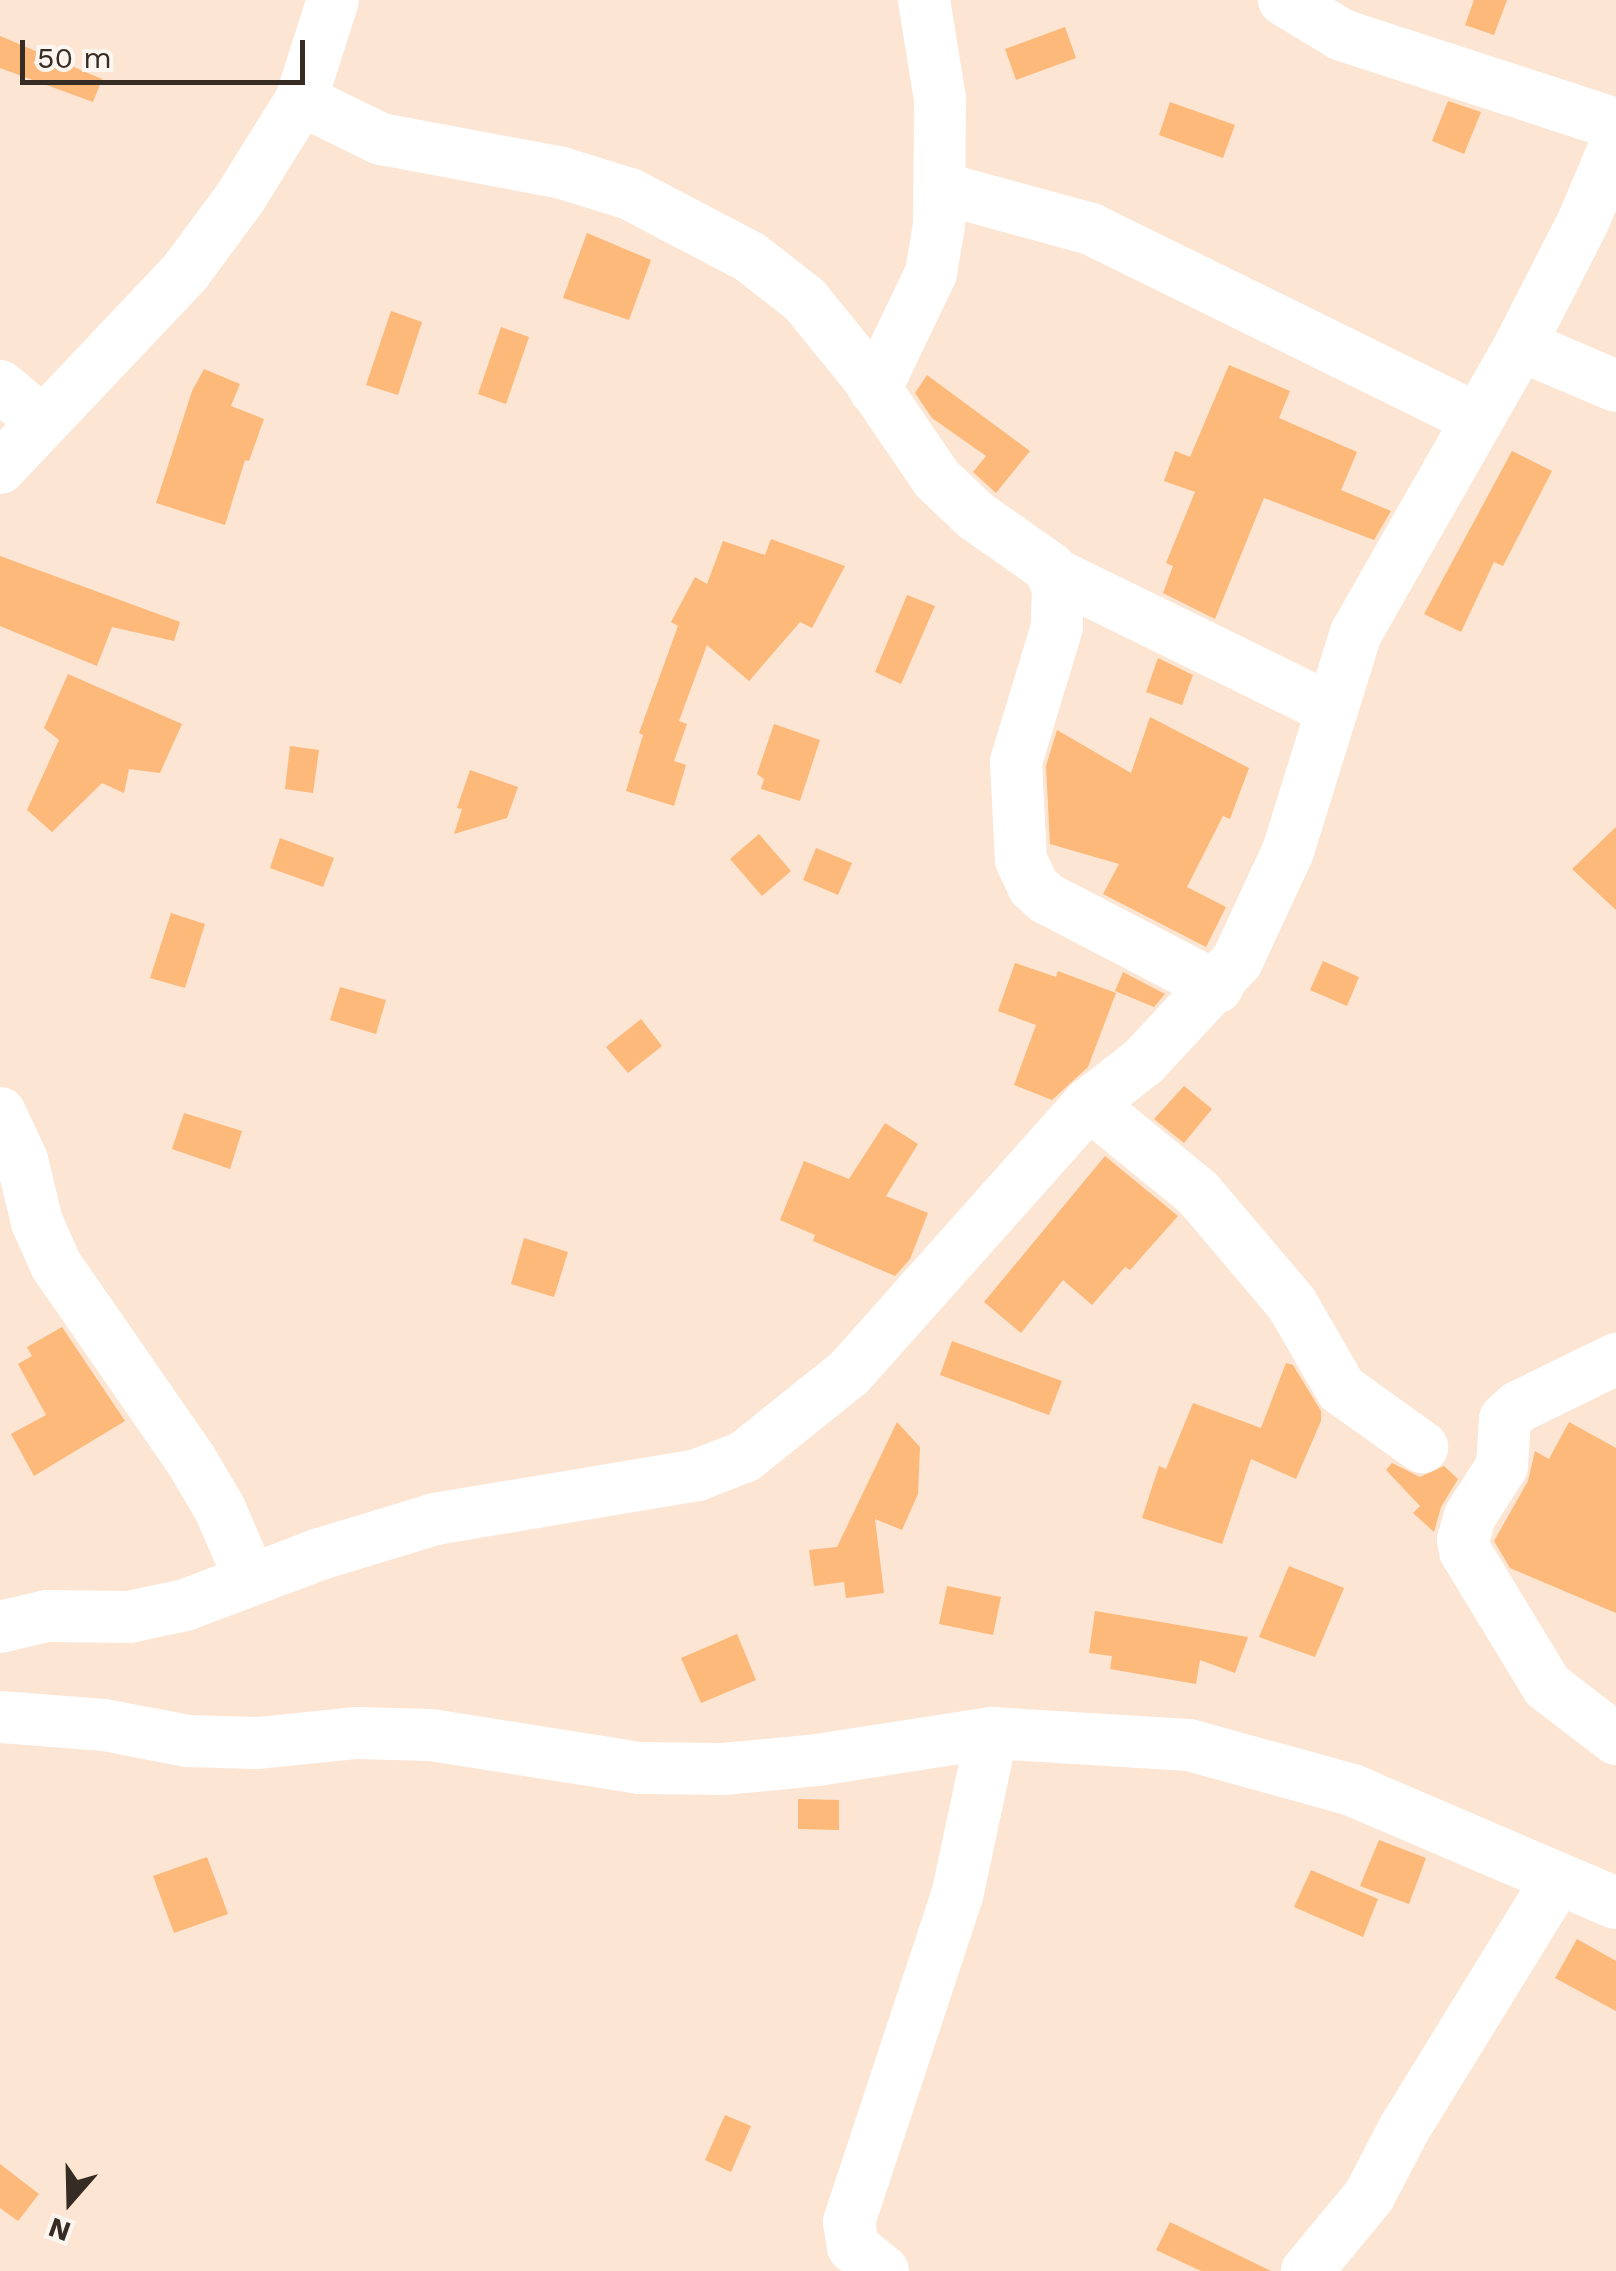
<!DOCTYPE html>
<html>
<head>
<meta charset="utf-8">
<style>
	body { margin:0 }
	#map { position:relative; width:1616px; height:2271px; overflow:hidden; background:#fce5d2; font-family:"Work Sans",sans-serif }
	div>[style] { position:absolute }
	.building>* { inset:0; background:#fcb979 }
	.minor>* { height:52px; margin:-26px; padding:0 26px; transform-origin:26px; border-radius:26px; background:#fff }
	span { translate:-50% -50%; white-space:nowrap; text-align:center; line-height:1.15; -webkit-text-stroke:9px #fcf6f1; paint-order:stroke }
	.north { position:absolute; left:20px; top:2151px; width:100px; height:100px; -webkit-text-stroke:8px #fcf6f1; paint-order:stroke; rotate:200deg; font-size:28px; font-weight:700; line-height:40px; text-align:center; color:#372c23 }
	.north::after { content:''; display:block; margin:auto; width:35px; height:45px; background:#372c23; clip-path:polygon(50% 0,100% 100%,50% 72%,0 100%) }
	.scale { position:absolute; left:20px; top:40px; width:285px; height:45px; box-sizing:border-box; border:5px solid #372c23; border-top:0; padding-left:12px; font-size:30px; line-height:35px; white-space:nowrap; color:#372c23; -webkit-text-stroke:8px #fcf6f1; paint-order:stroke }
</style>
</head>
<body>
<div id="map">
	<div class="building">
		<i style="clip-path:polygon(1474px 0,1507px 0,1494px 35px,1465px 25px)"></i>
		<i style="clip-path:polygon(1065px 27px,1076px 58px,1016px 80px,1005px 49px)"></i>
		<i style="clip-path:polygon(0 36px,102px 79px,93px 102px,0 68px)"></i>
		<i style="clip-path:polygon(1448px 101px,1481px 112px,1464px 154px,1432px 141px)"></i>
		<i style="clip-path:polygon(1170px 102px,1235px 125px,1223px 158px,1159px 135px)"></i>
		<i style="clip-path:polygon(587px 233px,651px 260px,629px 320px,563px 298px)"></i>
		<i style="clip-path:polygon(391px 311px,422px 322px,398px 395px,366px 385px)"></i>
		<i style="clip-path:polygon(501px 327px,529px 337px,506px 404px,478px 394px)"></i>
		<i style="clip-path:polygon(1229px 365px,1290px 391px,1279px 418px,1357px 452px,1341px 490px,1391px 511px,1374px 540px,1264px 498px,1215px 619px,1163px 593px,1173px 566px,1166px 563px,1195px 492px,1164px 481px,1175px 451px,1190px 457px)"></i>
		<i style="clip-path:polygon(204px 369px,240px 384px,231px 406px,264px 419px,249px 461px,245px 460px,225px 525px,156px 503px,192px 391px)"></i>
		<i style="clip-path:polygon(927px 375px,1030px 451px,996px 493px,973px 472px,986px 456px,932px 418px,915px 393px)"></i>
		<i style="clip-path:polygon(1512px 451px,1552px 471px,1503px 566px,1494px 562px,1461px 632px,1424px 614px)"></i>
		<i style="clip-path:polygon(771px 539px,845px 566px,812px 628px,800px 622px,749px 681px,707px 645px,679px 721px,687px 724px,674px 761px,686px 765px,674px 806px,626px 791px,643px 735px,639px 733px,678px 626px,671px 622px,695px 577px,707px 584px,723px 541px,765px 555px)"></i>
		<i style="clip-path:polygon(0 556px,180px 622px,174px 641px,112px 627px,97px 666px,0 626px)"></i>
		<i style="clip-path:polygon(907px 595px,935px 606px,901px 684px,875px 672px)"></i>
		<i style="clip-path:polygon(1158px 658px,1193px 675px,1182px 705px,1146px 692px)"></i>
		<i style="clip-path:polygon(68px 674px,182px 724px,160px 773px,129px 769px,124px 793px,102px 783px,52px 832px,27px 810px,59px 740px,44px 728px)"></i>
		<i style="clip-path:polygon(1150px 717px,1249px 768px,1230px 819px,1223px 816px,1187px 887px,1226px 907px,1206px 947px,1103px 894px,1119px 864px,1050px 844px,1046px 766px,1057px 730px,1131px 773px)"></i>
		<i style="clip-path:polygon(774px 724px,820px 740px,800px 801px,761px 789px,764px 779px,757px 774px)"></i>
		<i style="clip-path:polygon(290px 746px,319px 750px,313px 793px,285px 789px)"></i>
		<i style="clip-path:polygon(470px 770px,518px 787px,507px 818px,454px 834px,462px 809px,457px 808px)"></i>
		<i style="clip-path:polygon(1616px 827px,1616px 910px,1572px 869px)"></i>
		<i style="clip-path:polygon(759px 834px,791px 871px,762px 896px,730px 859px)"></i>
		<i style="clip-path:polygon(280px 838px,334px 858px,323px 887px,270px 868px)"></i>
		<i style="clip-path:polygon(816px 848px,852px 863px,838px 895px,803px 880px)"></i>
		<i style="clip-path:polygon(171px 913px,205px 924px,185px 988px,150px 978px)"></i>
		<i style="clip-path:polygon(1323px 961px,1359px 977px,1347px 1006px,1310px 990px)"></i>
		<i style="clip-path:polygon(1015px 963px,1056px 977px,1058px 971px,1116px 993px,1088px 1067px,1052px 1100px,1014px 1085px,1036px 1025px,998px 1011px)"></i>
		<i style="clip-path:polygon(1123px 972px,1165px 994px,1154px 1007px,1115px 991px)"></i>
		<i style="clip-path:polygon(340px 987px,386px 1000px,376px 1034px,330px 1020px)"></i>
		<i style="clip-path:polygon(641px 1019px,662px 1046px,628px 1073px,606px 1047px)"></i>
		<i style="clip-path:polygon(1184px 1086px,1212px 1109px,1184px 1143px,1154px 1119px)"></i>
		<i style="clip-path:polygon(184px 1113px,242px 1131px,230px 1169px,172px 1149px)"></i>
		<i style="clip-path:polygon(885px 1123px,918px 1144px,886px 1196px,928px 1213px,910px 1259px,895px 1276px,813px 1241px,815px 1235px,780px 1220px,804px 1161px,849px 1179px)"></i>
		<i style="clip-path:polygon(1105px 1156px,1178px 1216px,1130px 1270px,1125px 1267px,1092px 1305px,1063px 1280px,1021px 1333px,984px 1302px)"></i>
		<i style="clip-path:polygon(524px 1238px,568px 1252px,554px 1297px,511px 1284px)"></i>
		<i style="clip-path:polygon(62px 1327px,125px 1421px,34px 1476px,11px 1434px,46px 1415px,18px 1364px,32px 1356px,27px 1347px)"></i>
		<i style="clip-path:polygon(952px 1341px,1062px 1381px,1049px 1415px,940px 1375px)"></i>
		<i style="clip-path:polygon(1286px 1363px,1293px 1365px,1321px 1411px,1321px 1421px,1296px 1479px,1251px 1459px,1222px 1544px,1142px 1518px,1159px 1466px,1166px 1469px,1193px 1403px,1261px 1428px)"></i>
		<i style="clip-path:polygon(897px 1422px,920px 1447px,918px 1494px,902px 1530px,875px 1519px,884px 1593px,846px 1598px,844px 1582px,814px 1586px,809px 1550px,837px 1547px)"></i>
		<i style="clip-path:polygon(1569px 1422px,1616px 1448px,1616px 1613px,1510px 1568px,1494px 1541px,1528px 1481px,1535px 1451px,1549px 1459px)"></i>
		<i style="clip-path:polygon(1392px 1463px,1420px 1477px,1444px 1466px,1458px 1479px,1441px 1507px,1434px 1532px,1413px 1513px,1420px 1506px,1386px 1470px)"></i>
		<i style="clip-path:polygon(1289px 1566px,1344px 1588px,1315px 1657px,1259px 1637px)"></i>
		<i style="clip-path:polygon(947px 1586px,1001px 1597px,993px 1635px,939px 1624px)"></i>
		<i style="clip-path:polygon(1095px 1611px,1155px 1621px,1248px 1637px,1235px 1673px,1200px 1660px,1196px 1684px,1110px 1669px,1112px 1656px,1089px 1653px)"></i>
		<i style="clip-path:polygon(737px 1634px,756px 1680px,701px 1703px,681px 1658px)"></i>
		<i style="clip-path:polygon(798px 1799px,839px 1800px,839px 1830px,798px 1829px)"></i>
		<i style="clip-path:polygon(1379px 1840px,1426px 1858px,1409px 1904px,1360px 1886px)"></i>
		<i style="clip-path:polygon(207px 1857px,228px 1914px,174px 1933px,153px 1876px)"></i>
		<i style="clip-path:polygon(1311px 1870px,1378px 1899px,1363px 1937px,1294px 1907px)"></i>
		<i style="clip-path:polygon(1577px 1939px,1616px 1961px,1616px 2011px,1555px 1978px)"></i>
		<i style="clip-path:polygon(725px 2115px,751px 2126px,731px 2172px,705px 2160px)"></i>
		<i style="clip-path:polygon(0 2164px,39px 2194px,18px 2221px,0 2208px)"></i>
		<i style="clip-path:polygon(1170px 2222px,1271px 2271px,1201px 2271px,1156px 2250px)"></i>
	</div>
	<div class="minor">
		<i style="left:1284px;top:0;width:68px;rotate:31.1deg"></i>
		<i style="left:1342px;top:35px;width:288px;rotate:18deg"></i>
		<i style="left:301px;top:100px;width:89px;rotate:26deg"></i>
		<i style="left:381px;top:139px;width:184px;rotate:10.6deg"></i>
		<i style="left:562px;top:173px;width:71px;rotate:17.2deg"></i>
		<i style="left:630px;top:194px;width:136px;rotate:27.7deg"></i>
		<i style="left:750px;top:257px;width:70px;rotate:38deg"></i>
		<i style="left:805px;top:300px;width:97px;rotate:50.9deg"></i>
		<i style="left:866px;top:375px;width:126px;rotate:55.7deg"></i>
		<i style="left:937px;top:479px;width:54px;rotate:43.5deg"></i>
		<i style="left:976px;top:516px;width:90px;rotate:35.1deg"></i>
		<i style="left:1050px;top:568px;width:22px;rotate:69deg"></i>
		<i style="left:1058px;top:589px;width:38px;rotate:92deg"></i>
		<i style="left:1057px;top:627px;width:141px;rotate:106.9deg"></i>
		<i style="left:1016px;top:762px;width:98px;rotate:87.1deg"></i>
		<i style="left:1021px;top:860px;width:29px;rotate:65deg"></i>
		<i style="left:1033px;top:886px;width:18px;rotate:43deg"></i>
		<i style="left:1046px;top:898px;width:193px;rotate:27.5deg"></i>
		<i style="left:941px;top:188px;width:156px;rotate:15.3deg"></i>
		<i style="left:1091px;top:229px;width:430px;rotate:26.2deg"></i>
		<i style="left:1520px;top:345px;width:104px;rotate:23.1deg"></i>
		<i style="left:0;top:386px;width:56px;rotate:39.9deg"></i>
		<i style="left:875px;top:390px;width:130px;rotate:-64.4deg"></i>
		<i style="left:931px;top:273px;width:49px;rotate:-80.5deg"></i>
		<i style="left:939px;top:225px;width:126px;rotate:-89.5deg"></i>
		<i style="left:940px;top:99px;width:100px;rotate:-99.2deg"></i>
		<i style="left:0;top:468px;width:271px;rotate:-46.6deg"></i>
		<i style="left:186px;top:271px;width:91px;rotate:-53.5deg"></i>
		<i style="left:240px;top:198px;width:115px;rotate:-58.1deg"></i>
		<i style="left:301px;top:100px;width:105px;rotate:-72.3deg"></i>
		<i style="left:1051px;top:572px;width:312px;rotate:26.1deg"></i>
		<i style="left:1089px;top:1104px;width:141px;rotate:39.2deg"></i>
		<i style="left:1198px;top:1193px;width:145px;rotate:49.7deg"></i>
		<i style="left:1292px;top:1304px;width:98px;rotate:60deg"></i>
		<i style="left:1341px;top:1389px;width:100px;rotate:35.6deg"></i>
		<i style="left:0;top:1113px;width:52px;rotate:64.9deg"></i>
		<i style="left:22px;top:1160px;width:64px;rotate:76.4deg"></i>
		<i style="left:37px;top:1222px;width:47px;rotate:66.2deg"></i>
		<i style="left:56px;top:1265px;width:237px;rotate:55.3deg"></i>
		<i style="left:191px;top:1460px;width:57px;rotate:59.4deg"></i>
		<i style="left:220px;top:1509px;width:76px;rotate:66.8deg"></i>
		<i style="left:1616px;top:1359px;width:109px;rotate:153.9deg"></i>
		<i style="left:1518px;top:1407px;width:18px;rotate:137deg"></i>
		<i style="left:1505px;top:1419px;width:47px;rotate:93.7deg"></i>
		<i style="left:1502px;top:1466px;width:59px;rotate:122.6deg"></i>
		<i style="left:1470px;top:1516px;width:25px;rotate:106deg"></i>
		<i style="left:1463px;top:1540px;width:11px;rotate:80deg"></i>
		<i style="left:1465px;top:1551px;width:158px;rotate:58.7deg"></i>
		<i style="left:1547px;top:1686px;width:87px;rotate:37.5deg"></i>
		<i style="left:0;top:1627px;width:48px;rotate:-13.2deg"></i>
		<i style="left:47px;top:1616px;width:82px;rotate:0.7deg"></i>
		<i style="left:129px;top:1617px;width:57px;rotate:-12.1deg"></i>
		<i style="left:185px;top:1605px;width:144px;rotate:-20.7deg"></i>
		<i style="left:320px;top:1554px;width:120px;rotate:-16.9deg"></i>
		<i style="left:435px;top:1519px;width:266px;rotate:-9.5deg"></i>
		<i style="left:697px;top:1475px;width:50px;rotate:-21deg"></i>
		<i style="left:744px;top:1457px;width:134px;rotate:-38.7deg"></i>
		<i style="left:849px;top:1373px;width:361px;rotate:-48.3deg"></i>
		<i style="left:1089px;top:1104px;width:70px;rotate:-38deg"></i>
		<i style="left:1144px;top:1061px;width:137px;rotate:-47.1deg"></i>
		<i style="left:1237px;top:961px;width:121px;rotate:-65.1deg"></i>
		<i style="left:1288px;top:851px;width:228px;rotate:-72.7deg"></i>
		<i style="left:1356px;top:633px;width:331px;rotate:-60.3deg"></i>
		<i style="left:1520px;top:345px;width:138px;rotate:-62.9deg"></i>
		<i style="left:1583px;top:222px;width:86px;rotate:-67.3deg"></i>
		<i style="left:0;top:1717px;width:104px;rotate:4.4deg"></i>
		<i style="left:104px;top:1725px;width:86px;rotate:10.8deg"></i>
		<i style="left:188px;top:1741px;width:70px;rotate:1.6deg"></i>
		<i style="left:258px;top:1743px;width:100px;rotate:-5.8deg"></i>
		<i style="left:357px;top:1733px;width:74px;rotate:1.5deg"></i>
		<i style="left:431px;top:1735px;width:212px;rotate:9deg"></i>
		<i style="left:640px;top:1768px;width:84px;rotate:0.7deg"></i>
		<i style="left:724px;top:1769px;width:93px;rotate:-5.5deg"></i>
		<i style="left:817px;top:1760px;width:177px;rotate:-8.8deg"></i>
		<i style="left:992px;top:1733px;width:197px;rotate:3.5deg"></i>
		<i style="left:1189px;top:1745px;width:169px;rotate:15.4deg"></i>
		<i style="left:1352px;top:1790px;width:287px;rotate:23.2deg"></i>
		<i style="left:883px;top:2271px;width:38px;rotate:-141deg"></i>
		<i style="left:853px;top:2247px;width:25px;rotate:-99deg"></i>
		<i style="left:849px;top:2222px;width:343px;rotate:-71.7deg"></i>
		<i style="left:957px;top:1896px;width:167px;rotate:-77.9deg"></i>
		<i style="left:1307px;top:2271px;width:97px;rotate:-50.4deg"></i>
		<i style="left:1369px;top:2196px;width:76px;rotate:-62.4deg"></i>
		<i style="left:1404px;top:2129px;width:294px;rotate:-58.4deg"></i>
	</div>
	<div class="north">N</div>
	<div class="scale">50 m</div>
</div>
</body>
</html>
